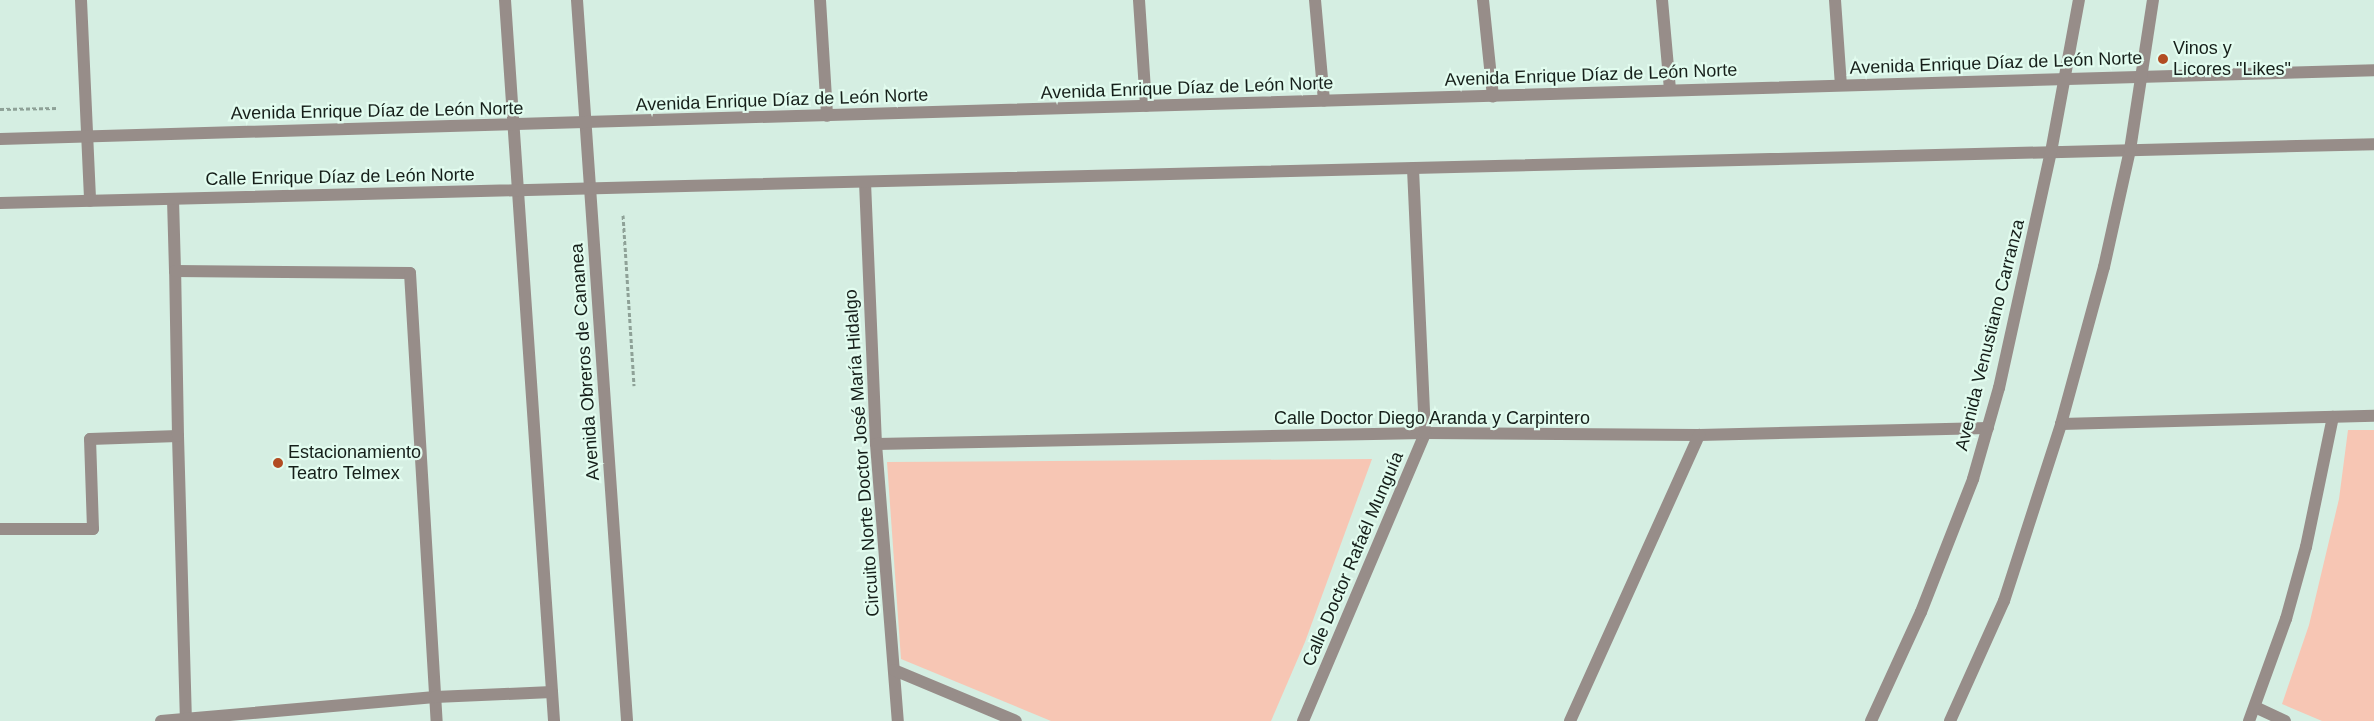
<!DOCTYPE html>
<html>
<head>
<meta charset="utf-8">
<style>
	body { margin:0 }
	#map { position:relative; width:2374px; height:721px; overflow:hidden; background:#d5eee2; font-family:Arial,sans-serif }
	div>[style] { position:absolute }
	.green>* { inset:0; background:#f7c6b4 }
	.path>* { height:3px; margin-top:-1.5px; transform-origin:0; background:repeating-linear-gradient(90deg,#8ea197 0 4px,transparent 0 6.5px) }
	.minor>* { height:12px; margin:-6px; padding:0 6px; transform-origin:6px; border-radius:6px; background:#978d89 }
	.dots>* { width:14px; height:14px; translate:-50% -50%; box-sizing:border-box; border:2px solid #e2fcef; border-radius:50% }
	span { translate:-50% -50%; white-space:nowrap; text-align:center; line-height:1.15; -webkit-text-stroke:4.5px #e2fcef; paint-order:stroke }
	.poi-label { font-size:18px; color:#161f1a }
	.left { translate:0 -50%; text-align:left }
	.street-label { font-size:18px; color:#161f1a }
</style>
</head>
<body>
<div id="map">
	<div class="green">
		<i style="clip-path:polygon(2348px 430px,2374px 430px,2374px 721px,2322px 721px,2282px 704px,2309px 625px,2339px 499px)"></i>
		<i style="clip-path:polygon(1372px 459px,1305px 642px,1271px 721px,1051px 721px,901px 659px,887px 462px)"></i>
	</div>
	<div class="path">
		<i style="left:0;top:109px;width:58px;rotate:-1deg"></i>
		<i style="left:623px;top:215px;width:171px;rotate:86.3deg"></i>
	</div>
	<div class="minor">
		<i style="left:81px;top:0;width:201px;rotate:87.4deg"></i>
		<i style="left:505px;top:0;width:723px;rotate:86.11deg"></i>
		<i style="left:577px;top:0;width:723px;rotate:86.03deg"></i>
		<i style="left:820px;top:0;width:116px;rotate:86.5deg"></i>
		<i style="left:1139px;top:0;width:106px;rotate:86.2deg"></i>
		<i style="left:1315px;top:0;width:101px;rotate:84.9deg"></i>
		<i style="left:1483px;top:0;width:97px;rotate:84.1deg"></i>
		<i style="left:1662px;top:0;width:90px;rotate:84.9deg"></i>
		<i style="left:1835px;top:0;width:85px;rotate:86deg"></i>
		<i style="left:0;top:139px;width:2375px;rotate:-1.66deg"></i>
		<i style="left:865px;top:182px;width:262px;rotate:87.6deg"></i>
		<i style="left:876px;top:444px;width:278px;rotate:85.5deg"></i>
		<i style="left:173px;top:199px;width:72px;rotate:88.4deg"></i>
		<i style="left:0;top:203px;width:2375px;rotate:-1.42deg"></i>
		<i style="left:2061px;top:424px;width:313px;rotate:-1.5deg"></i>
		<i style="left:178px;top:436px;width:285px;rotate:88.4deg"></i>
		<i style="left:876px;top:444px;width:549px;rotate:-1.15deg"></i>
		<i style="left:1425px;top:433px;width:274px;rotate:0.4deg"></i>
		<i style="left:1699px;top:435px;width:289px;rotate:-1.4deg"></i>
		<i style="left:0;top:529px;width:93px"></i>
		<i style="left:93px;top:529px;width:90px;rotate:-91.9deg"></i>
		<i style="left:90px;top:439px;width:88px;rotate:-2deg"></i>
		<i style="left:178px;top:436px;width:165px;rotate:-91deg"></i>
		<i style="left:175px;top:271px;width:235px;rotate:0.5deg"></i>
		<i style="left:410px;top:273px;width:449px;rotate:86.6deg"></i>
		<i style="left:894px;top:670px;width:132px;rotate:22.7deg"></i>
		<i style="left:2255px;top:707px;width:33px;rotate:25deg"></i>
		<i style="left:161px;top:721px;width:275px;rotate:-5deg"></i>
		<i style="left:435px;top:697px;width:117px;rotate:-2.4deg"></i>
		<i style="left:1303px;top:721px;width:313px;rotate:-67deg"></i>
		<i style="left:1425px;top:433px;width:265px;rotate:-92.6deg"></i>
		<i style="left:1570px;top:721px;width:314px;rotate:-65.7deg"></i>
		<i style="left:1871px;top:721px;width:120px;rotate:-65.4deg"></i>
		<i style="left:1921px;top:612px;width:143px;rotate:-68.6deg"></i>
		<i style="left:1973px;top:479px;width:95px;rotate:-74.1deg"></i>
		<i style="left:1999px;top:388px;width:242px;rotate:-77.6deg"></i>
		<i style="left:2051px;top:152px;width:155px;rotate:-79.6deg"></i>
		<i style="left:1950px;top:721px;width:132px;rotate:-65.8deg"></i>
		<i style="left:2004px;top:601px;width:186px;rotate:-72.1deg"></i>
		<i style="left:2061px;top:424px;width:163px;rotate:-74.7deg"></i>
		<i style="left:2104px;top:267px;width:120px;rotate:-77.5deg"></i>
		<i style="left:2130px;top:150px;width:152px;rotate:-81.3deg"></i>
		<i style="left:2249px;top:721px;width:109px;rotate:-70.1deg"></i>
		<i style="left:2286px;top:619px;width:75px;rotate:-74.5deg"></i>
		<i style="left:2306px;top:547px;width:133px;rotate:-78.3deg"></i>
	</div>
	<div class="dots">
		<i style="left:2163px;top:59px;background:#b24c22"></i>
		<i style="left:278px;top:463px;background:#b24c22"></i>
	</div>
	<div class="poi-label">
		<span class="left" style="left:2173px;top:59px">Vinos y<br>Licores "Likes"</span>
		<span class="left" style="left:288px;top:463px">Estacionamiento<br>Teatro Telmex</span>
	</div>
	<div class="street-label">
		<span style="left:1996px;top:63px;rotate:-2deg">Avenida Enrique Díaz de León Norte</span>
		<span style="left:1591px;top:75px;rotate:-2deg">Avenida Enrique Díaz de León Norte</span>
		<span style="left:1187px;top:88px;rotate:-2deg">Avenida Enrique Díaz de León Norte</span>
		<span style="left:782px;top:100px;rotate:-2deg">Avenida Enrique Díaz de León Norte</span>
		<span style="left:377px;top:111px;rotate:-1deg">Avenida Enrique Díaz de León Norte</span>
		<span style="left:340px;top:177px;rotate:-1deg">Calle Enrique Díaz de León Norte</span>
		<span style="left:1990px;top:335px;rotate:-76deg">Avenida Venustiano Carranza</span>
		<span style="left:585px;top:362px;rotate:-94deg">Avenida Obreros de Cananea</span>
		<span style="left:1432px;top:418px">Calle Doctor Diego Aranda y Carpintero</span>
		<span style="left:862px;top:453px;rotate:-94deg">Circuito Norte Doctor José María Hidalgo</span>
		<span style="left:1353px;top:559px;rotate:-67deg">Calle Doctor Rafaél Munguía</span>
	</div>
</div>
</body>
</html>
